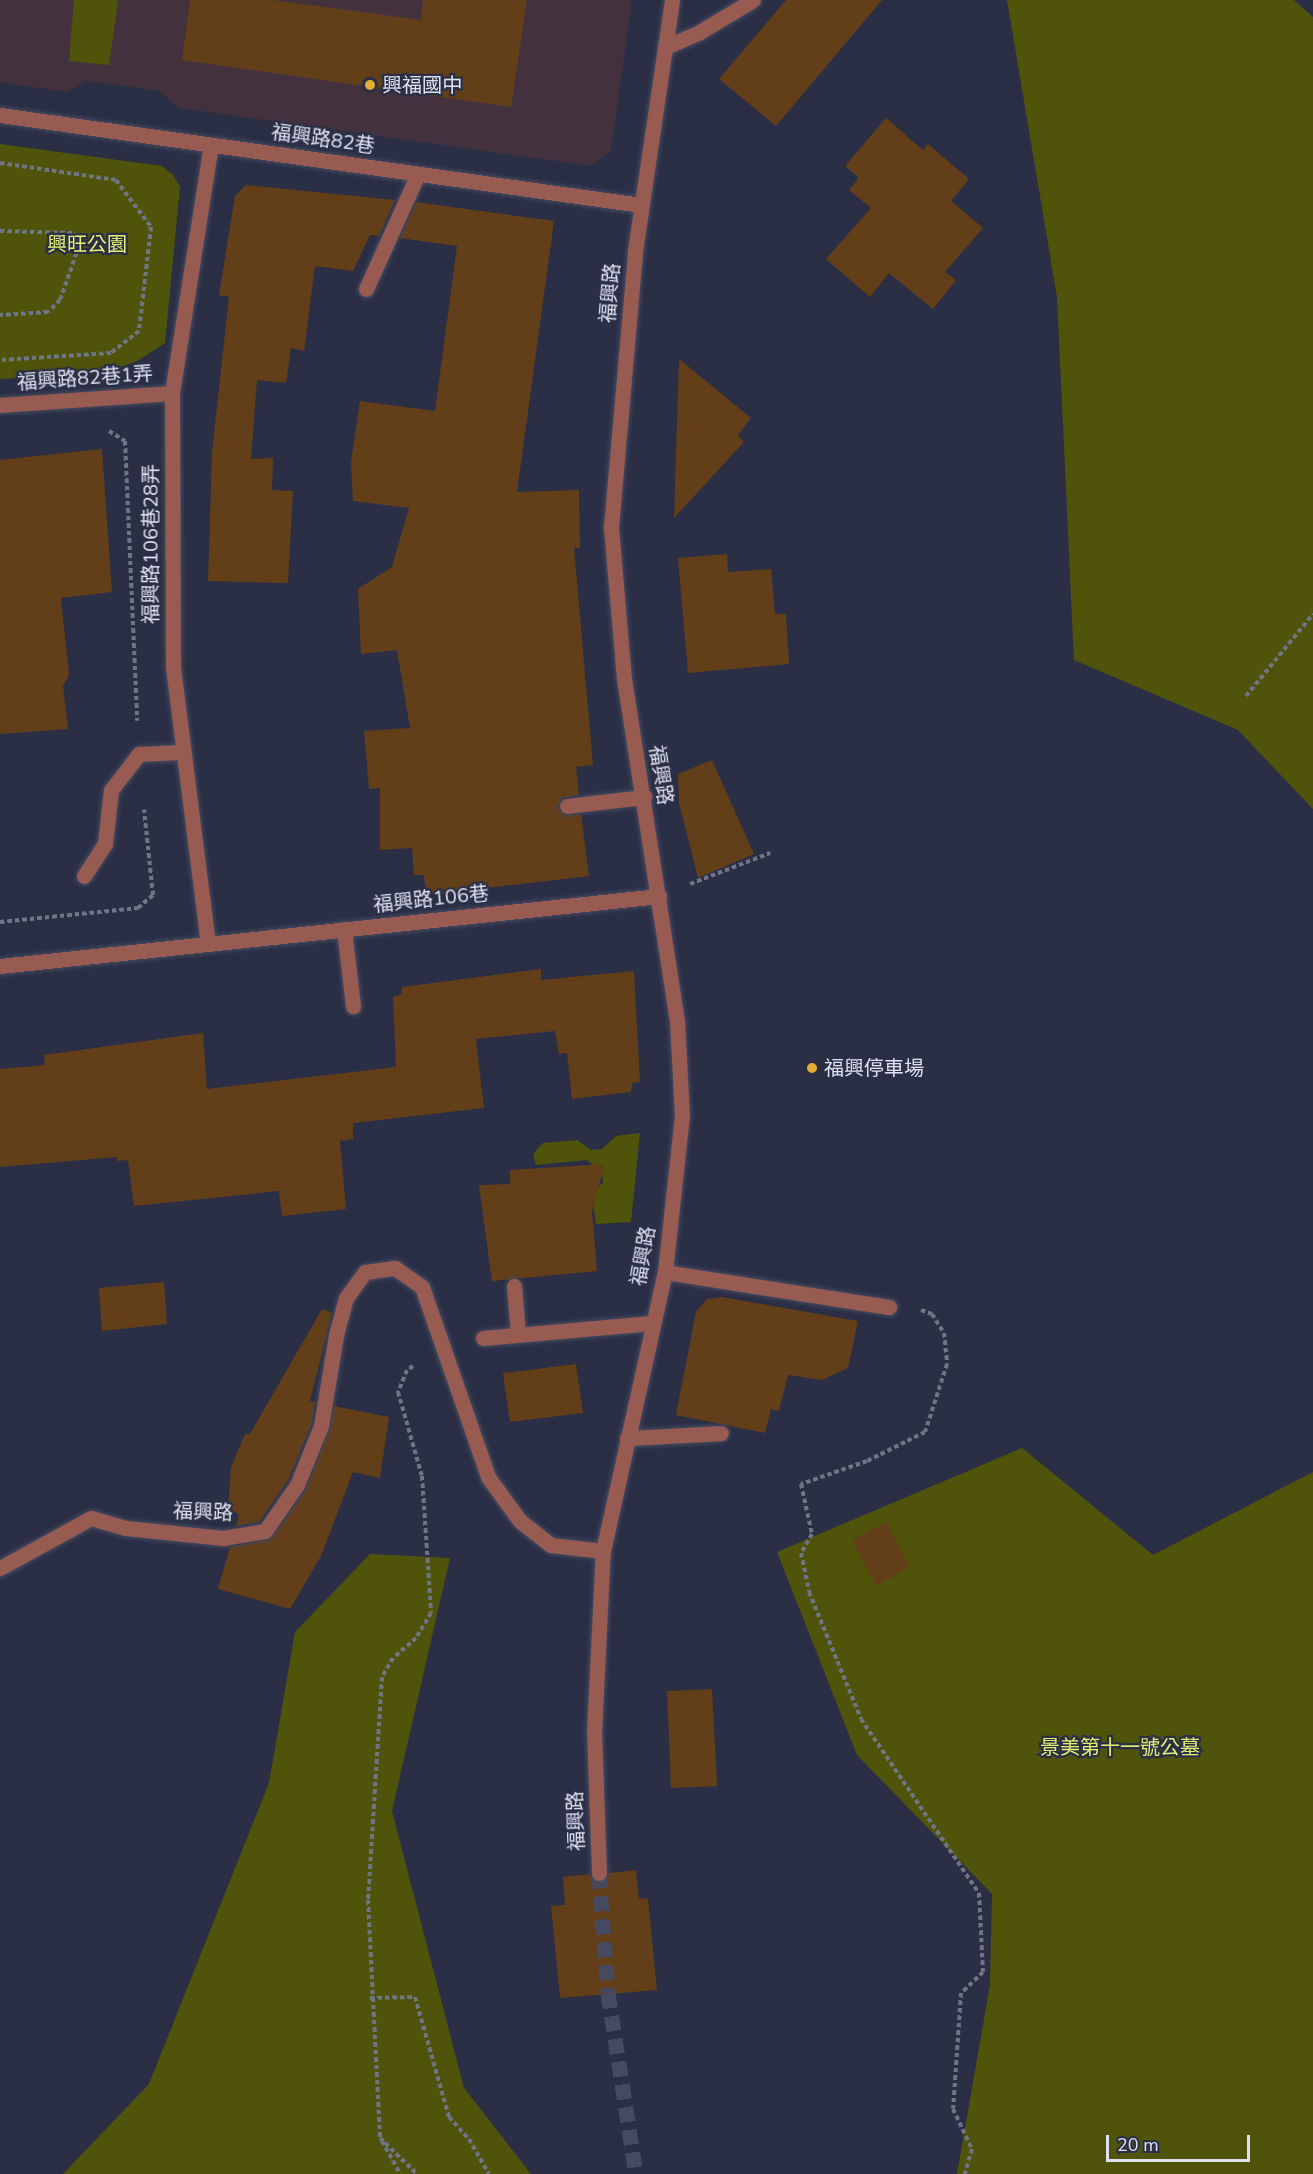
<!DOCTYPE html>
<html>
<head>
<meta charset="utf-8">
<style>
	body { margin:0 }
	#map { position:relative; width:1313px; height:2174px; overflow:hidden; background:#2a2f46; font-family:"Nunito Sans","Noto Sans TC",sans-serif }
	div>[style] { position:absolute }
	.education>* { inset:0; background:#43323e }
	.green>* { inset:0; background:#50540a }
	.building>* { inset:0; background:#633f19 }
	.minor-tunnel>* { height:15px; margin-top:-7.5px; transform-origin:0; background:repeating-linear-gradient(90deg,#454a60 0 15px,transparent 0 23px) }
	.path>* { height:4px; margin-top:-2px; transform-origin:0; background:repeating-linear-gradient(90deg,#6f7487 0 4.5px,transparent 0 7.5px) }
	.roads { filter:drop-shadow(0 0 2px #474b61) drop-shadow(0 0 2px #474b61) }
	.minor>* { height:15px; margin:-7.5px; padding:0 7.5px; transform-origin:7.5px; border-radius:7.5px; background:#975b51 }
	.dots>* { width:16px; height:16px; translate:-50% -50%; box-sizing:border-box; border:3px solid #2a2f46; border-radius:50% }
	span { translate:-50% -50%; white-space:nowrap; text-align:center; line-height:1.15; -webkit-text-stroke:4.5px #2a2f46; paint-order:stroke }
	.poi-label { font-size:20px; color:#dde1f0 }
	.left { translate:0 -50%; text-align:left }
	.street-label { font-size:20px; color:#dde1f0 }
	.park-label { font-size:20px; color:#e4ef71 }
	.scale { position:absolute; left:1106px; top:2135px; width:144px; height:27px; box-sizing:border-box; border:3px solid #dde1f0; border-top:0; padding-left:8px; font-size:18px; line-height:21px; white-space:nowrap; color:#dde1f0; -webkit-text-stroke:4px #2a2f46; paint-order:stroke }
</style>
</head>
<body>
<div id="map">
	<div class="education">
		<i style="clip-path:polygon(0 0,632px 0,611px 151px,592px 166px,179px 108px,159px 91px,140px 88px,87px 81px,66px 92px,0 82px)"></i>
	</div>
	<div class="green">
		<i style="clip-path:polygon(74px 0,118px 0,109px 65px,69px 61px)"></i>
		<i style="clip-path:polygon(1007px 0,1294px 0,1313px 17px,1313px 809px,1238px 730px,1074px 660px,1057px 297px)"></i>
		<i style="clip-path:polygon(0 144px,162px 166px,173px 175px,180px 187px,165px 343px,139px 360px,103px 374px,0 379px)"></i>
		<i style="clip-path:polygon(640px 1133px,631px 1222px,596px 1224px,592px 1195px,603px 1182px,602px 1173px,587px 1160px,536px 1165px,533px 1154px,543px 1143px,577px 1140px,591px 1150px,602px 1149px,616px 1136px)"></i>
		<i style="clip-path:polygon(1022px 1448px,1153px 1555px,1313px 1472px,1313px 2174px,957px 2174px,990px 1985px,992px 1894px,857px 1755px,777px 1552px)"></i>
		<i style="clip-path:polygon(370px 1554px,450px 1558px,392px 1811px,464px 2088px,531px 2174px,63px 2174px,149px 2084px,269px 1783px,295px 1632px)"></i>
	</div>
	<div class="building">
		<i style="clip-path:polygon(190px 0,273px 0,421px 20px,423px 0,527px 0,511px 107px,182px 60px)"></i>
		<i style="clip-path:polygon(786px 0,882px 0,776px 126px,719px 79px)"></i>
		<i style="clip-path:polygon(886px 118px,923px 150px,928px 144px,969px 179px,951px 201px,983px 228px,945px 272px,956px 280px,933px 309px,889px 273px,870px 297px,826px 259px,871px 208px,849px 190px,859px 178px,845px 166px)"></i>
		<i style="clip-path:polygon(246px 185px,395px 200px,379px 236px,370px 235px,353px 271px,315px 266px,304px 351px,291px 348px,286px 383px,257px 380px,251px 459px,273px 458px,272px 490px,293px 491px,288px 583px,208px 581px,212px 453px,229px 297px,219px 295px,235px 196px)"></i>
		<i style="clip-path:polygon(416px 202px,554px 221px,517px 492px,579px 490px,580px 548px,574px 548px,593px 765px,576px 767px,579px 795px,562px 798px,557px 807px,564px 815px,581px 814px,589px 876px,426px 895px,424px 875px,414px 875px,412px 848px,380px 850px,380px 788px,369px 789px,364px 731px,410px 728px,397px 650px,361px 654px,358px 589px,392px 567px,409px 508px,353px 501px,351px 462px,360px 401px,435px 411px,457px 246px,400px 238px)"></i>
		<i style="clip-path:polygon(679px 359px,751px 418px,738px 435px,744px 442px,674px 518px)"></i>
		<i style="clip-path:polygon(102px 449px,112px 592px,61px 598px,69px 675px,63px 686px,68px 729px,0 734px,0 460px)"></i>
		<i style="clip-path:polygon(727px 554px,728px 572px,771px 569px,775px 614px,786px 614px,789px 664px,688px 673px,678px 558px)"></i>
		<i style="clip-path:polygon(712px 760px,754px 854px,698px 878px,679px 803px,678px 774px)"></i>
		<i style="clip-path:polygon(541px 969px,541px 980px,634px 971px,640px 1082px,632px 1083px,631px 1092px,572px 1099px,567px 1053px,559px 1054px,555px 1031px,476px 1039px,484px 1108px,353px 1123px,353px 1139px,340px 1141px,346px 1209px,282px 1216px,279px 1191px,134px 1206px,128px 1160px,117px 1161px,117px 1157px,0 1167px,0 1069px,45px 1065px,44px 1055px,203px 1033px,207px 1089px,396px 1067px,393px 997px,402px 994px,402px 987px)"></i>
		<i style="clip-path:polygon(605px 1164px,592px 1211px,597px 1271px,492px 1281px,479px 1185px,510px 1184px,510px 1170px)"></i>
		<i style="clip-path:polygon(164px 1282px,167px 1324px,102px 1331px,99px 1288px)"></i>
		<i style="clip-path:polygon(722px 1297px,858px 1321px,848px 1368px,822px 1380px,788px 1375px,779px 1411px,771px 1409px,765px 1433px,676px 1415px,696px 1312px,707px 1299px)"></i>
		<i style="clip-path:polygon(322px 1309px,332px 1313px,310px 1401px,315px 1402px,312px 1423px,288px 1480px,259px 1522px,236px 1526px,239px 1514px,228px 1510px,231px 1467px,245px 1434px,250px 1434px)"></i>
		<i style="clip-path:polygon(576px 1364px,583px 1413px,510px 1422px,503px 1373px)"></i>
		<i style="clip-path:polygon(334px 1406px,389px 1417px,380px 1478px,353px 1472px,321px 1556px,290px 1609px,218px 1589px,230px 1547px,271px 1539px,305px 1491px,330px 1429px)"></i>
		<i style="clip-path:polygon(886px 1522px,910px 1567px,876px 1586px,852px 1540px)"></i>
		<i style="clip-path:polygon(712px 1689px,717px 1786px,671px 1788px,667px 1691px)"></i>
		<i style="clip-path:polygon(636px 1870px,639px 1899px,648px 1898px,657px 1990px,560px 1998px,551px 1906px,565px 1905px,563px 1877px,589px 1874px,600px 1883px,609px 1873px)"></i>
	</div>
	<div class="minor-tunnel">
		<i style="left:599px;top:1873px;width:120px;rotate:85.7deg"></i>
		<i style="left:608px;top:1993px;width:183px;rotate:81.2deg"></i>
	</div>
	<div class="path">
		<i style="left:0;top:163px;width:117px;rotate:8.3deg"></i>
		<i style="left:116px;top:180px;width:59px;rotate:53.3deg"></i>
		<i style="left:151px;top:227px;width:105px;rotate:96.6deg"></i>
		<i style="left:139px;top:331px;width:36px;rotate:142deg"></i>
		<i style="left:111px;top:353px;width:111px;rotate:176.4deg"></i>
		<i style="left:0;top:231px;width:73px;rotate:1.6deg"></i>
		<i style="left:73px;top:233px;width:14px;rotate:65deg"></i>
		<i style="left:79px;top:246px;width:57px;rotate:109.4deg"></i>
		<i style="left:60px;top:300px;width:17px;rotate:135deg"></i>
		<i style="left:48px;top:312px;width:48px;rotate:176.4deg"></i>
		<i style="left:109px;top:431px;width:19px;rotate:32deg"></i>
		<i style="left:125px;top:441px;width:280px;rotate:87.5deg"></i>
		<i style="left:1246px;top:696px;width:106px;rotate:-50.7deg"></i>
		<i style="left:690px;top:884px;width:86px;rotate:-21.2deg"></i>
		<i style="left:0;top:922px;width:139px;rotate:-5.8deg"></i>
		<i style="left:138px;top:908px;width:20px;rotate:-41deg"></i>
		<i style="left:153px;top:895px;width:86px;rotate:-96deg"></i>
		<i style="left:921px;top:1310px;width:12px;rotate:20deg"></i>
		<i style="left:932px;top:1314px;width:22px;rotate:58deg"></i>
		<i style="left:944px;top:1333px;width:31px;rotate:84deg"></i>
		<i style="left:947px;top:1364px;width:71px;rotate:107.9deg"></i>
		<i style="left:925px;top:1432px;width:65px;rotate:153.4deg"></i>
		<i style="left:867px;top:1461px;width:70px;rotate:160.8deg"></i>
		<i style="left:801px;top:1484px;width:51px;rotate:77.6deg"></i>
		<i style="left:812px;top:1534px;width:22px;rotate:120deg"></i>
		<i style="left:801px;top:1553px;width:40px;rotate:78deg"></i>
		<i style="left:809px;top:1592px;width:137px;rotate:67.7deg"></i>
		<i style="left:861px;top:1719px;width:210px;rotate:55.9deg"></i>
		<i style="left:979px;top:1893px;width:79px;rotate:87.1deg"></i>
		<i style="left:983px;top:1972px;width:30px;rotate:136deg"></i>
		<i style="left:961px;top:1993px;width:116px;rotate:93.9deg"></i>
		<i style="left:953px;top:2109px;width:44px;rotate:64.6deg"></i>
		<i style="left:972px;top:2149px;width:26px;rotate:106deg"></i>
		<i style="left:413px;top:1366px;width:7px;rotate:146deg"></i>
		<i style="left:407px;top:1370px;width:24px;rotate:112deg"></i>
		<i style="left:398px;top:1392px;width:87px;rotate:74.1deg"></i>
		<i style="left:422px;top:1476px;width:137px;rotate:86.2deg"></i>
		<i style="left:431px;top:1613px;width:29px;rotate:121deg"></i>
		<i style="left:416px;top:1638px;width:30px;rotate:139deg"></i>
		<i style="left:393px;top:1658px;width:22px;rotate:120deg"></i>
		<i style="left:382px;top:1677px;width:223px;rotate:93.6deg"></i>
		<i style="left:368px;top:1900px;width:238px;rotate:87.1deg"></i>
		<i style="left:380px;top:2138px;width:52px;rotate:44.2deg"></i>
		<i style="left:370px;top:1998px;width:45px;rotate:-1.3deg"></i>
		<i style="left:415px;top:1997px;width:125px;rotate:74.2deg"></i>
		<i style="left:449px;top:2117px;width:30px;rotate:48deg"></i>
		<i style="left:469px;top:2139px;width:40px;rotate:60.3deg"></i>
		<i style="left:382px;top:2141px;width:38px;rotate:61deg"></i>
	</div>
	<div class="roads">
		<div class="minor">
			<i style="left:665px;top:47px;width:36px;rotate:-23deg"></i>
			<i style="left:698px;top:33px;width:64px;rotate:-31deg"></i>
			<i style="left:0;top:115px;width:647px;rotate:7.99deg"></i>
			<i style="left:366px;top:289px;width:126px;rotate:-65.7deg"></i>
			<i style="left:0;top:405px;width:172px;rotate:-4deg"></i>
			<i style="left:567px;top:806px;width:78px;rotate:-6.7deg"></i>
			<i style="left:84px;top:876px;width:38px;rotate:-57deg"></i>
			<i style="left:105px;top:844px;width:54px;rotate:-83.7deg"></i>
			<i style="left:111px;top:790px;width:46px;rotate:-52.1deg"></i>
			<i style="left:139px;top:754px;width:42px;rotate:-2.7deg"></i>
			<i style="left:344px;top:929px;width:78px;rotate:83.3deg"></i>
			<i style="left:208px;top:944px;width:280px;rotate:-97.2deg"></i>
			<i style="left:173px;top:666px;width:273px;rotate:-90.2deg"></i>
			<i style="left:172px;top:393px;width:251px;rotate:-81.1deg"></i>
			<i style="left:0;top:966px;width:663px;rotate:-6.06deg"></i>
			<i style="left:665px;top:1272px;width:227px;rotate:8.9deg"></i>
			<i style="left:514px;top:1286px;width:49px;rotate:85.3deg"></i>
			<i style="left:483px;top:1338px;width:169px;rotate:-5.1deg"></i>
			<i style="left:627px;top:1438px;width:94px;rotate:-3deg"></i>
			<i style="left:0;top:1568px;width:104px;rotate:-28.8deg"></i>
			<i style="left:91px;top:1518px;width:36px;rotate:16deg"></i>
			<i style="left:126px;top:1528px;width:98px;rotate:5.9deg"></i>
			<i style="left:223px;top:1538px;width:43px;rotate:-9.5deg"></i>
			<i style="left:265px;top:1531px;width:56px;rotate:-55.2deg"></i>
			<i style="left:297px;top:1485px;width:64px;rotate:-67.9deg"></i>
			<i style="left:321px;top:1426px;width:92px;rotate:-80.6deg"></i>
			<i style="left:336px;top:1335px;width:38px;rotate:-75deg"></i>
			<i style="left:346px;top:1298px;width:32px;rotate:-54deg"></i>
			<i style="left:365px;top:1272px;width:30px;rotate:-8deg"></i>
			<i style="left:395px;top:1268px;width:33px;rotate:35deg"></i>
			<i style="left:422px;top:1287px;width:201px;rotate:70.8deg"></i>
			<i style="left:488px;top:1477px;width:54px;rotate:54deg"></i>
			<i style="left:520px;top:1521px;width:39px;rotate:38deg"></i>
			<i style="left:551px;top:1545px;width:52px;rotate:6.6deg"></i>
			<i style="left:599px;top:1873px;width:141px;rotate:-92deg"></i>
			<i style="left:594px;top:1732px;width:181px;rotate:-87.2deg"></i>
			<i style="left:603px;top:1551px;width:286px;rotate:-77.5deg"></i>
			<i style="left:665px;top:1272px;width:157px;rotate:-83.8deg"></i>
			<i style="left:682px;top:1116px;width:95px;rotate:-93deg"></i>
			<i style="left:677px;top:1021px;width:346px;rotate:-98.8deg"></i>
			<i style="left:624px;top:679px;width:153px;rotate:-94.9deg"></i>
			<i style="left:611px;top:527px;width:277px;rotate:-85deg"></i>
			<i style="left:635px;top:251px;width:254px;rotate:-81.6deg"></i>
		</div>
	</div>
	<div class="dots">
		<i style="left:370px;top:85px;background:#e4ae35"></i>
		<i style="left:812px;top:1068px;background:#e4ae35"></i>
	</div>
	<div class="poi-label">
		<span class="left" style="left:382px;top:85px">興福國中</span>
		<span class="left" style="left:824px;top:1068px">福興停車場</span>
	</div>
	<div class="street-label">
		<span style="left:323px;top:139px;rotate:8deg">福興路82巷</span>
		<span style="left:610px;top:293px;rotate:-85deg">福興路</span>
		<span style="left:85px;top:378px;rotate:-4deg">福興路82巷1弄</span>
		<span style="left:151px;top:544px;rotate:-90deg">福興路106巷28弄</span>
		<span style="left:661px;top:775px;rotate:81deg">福興路</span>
		<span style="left:431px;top:899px;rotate:-6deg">福興路106巷</span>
		<span style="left:643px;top:1256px;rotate:-80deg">福興路</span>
		<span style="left:203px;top:1512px;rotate:2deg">福興路</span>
		<span style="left:576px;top:1821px;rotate:-92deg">福興路</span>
	</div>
	<div class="park-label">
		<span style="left:87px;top:244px">興旺公園</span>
		<span style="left:1120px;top:1747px">景美第十一號公墓</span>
	</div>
	<div class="scale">20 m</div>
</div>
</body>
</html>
